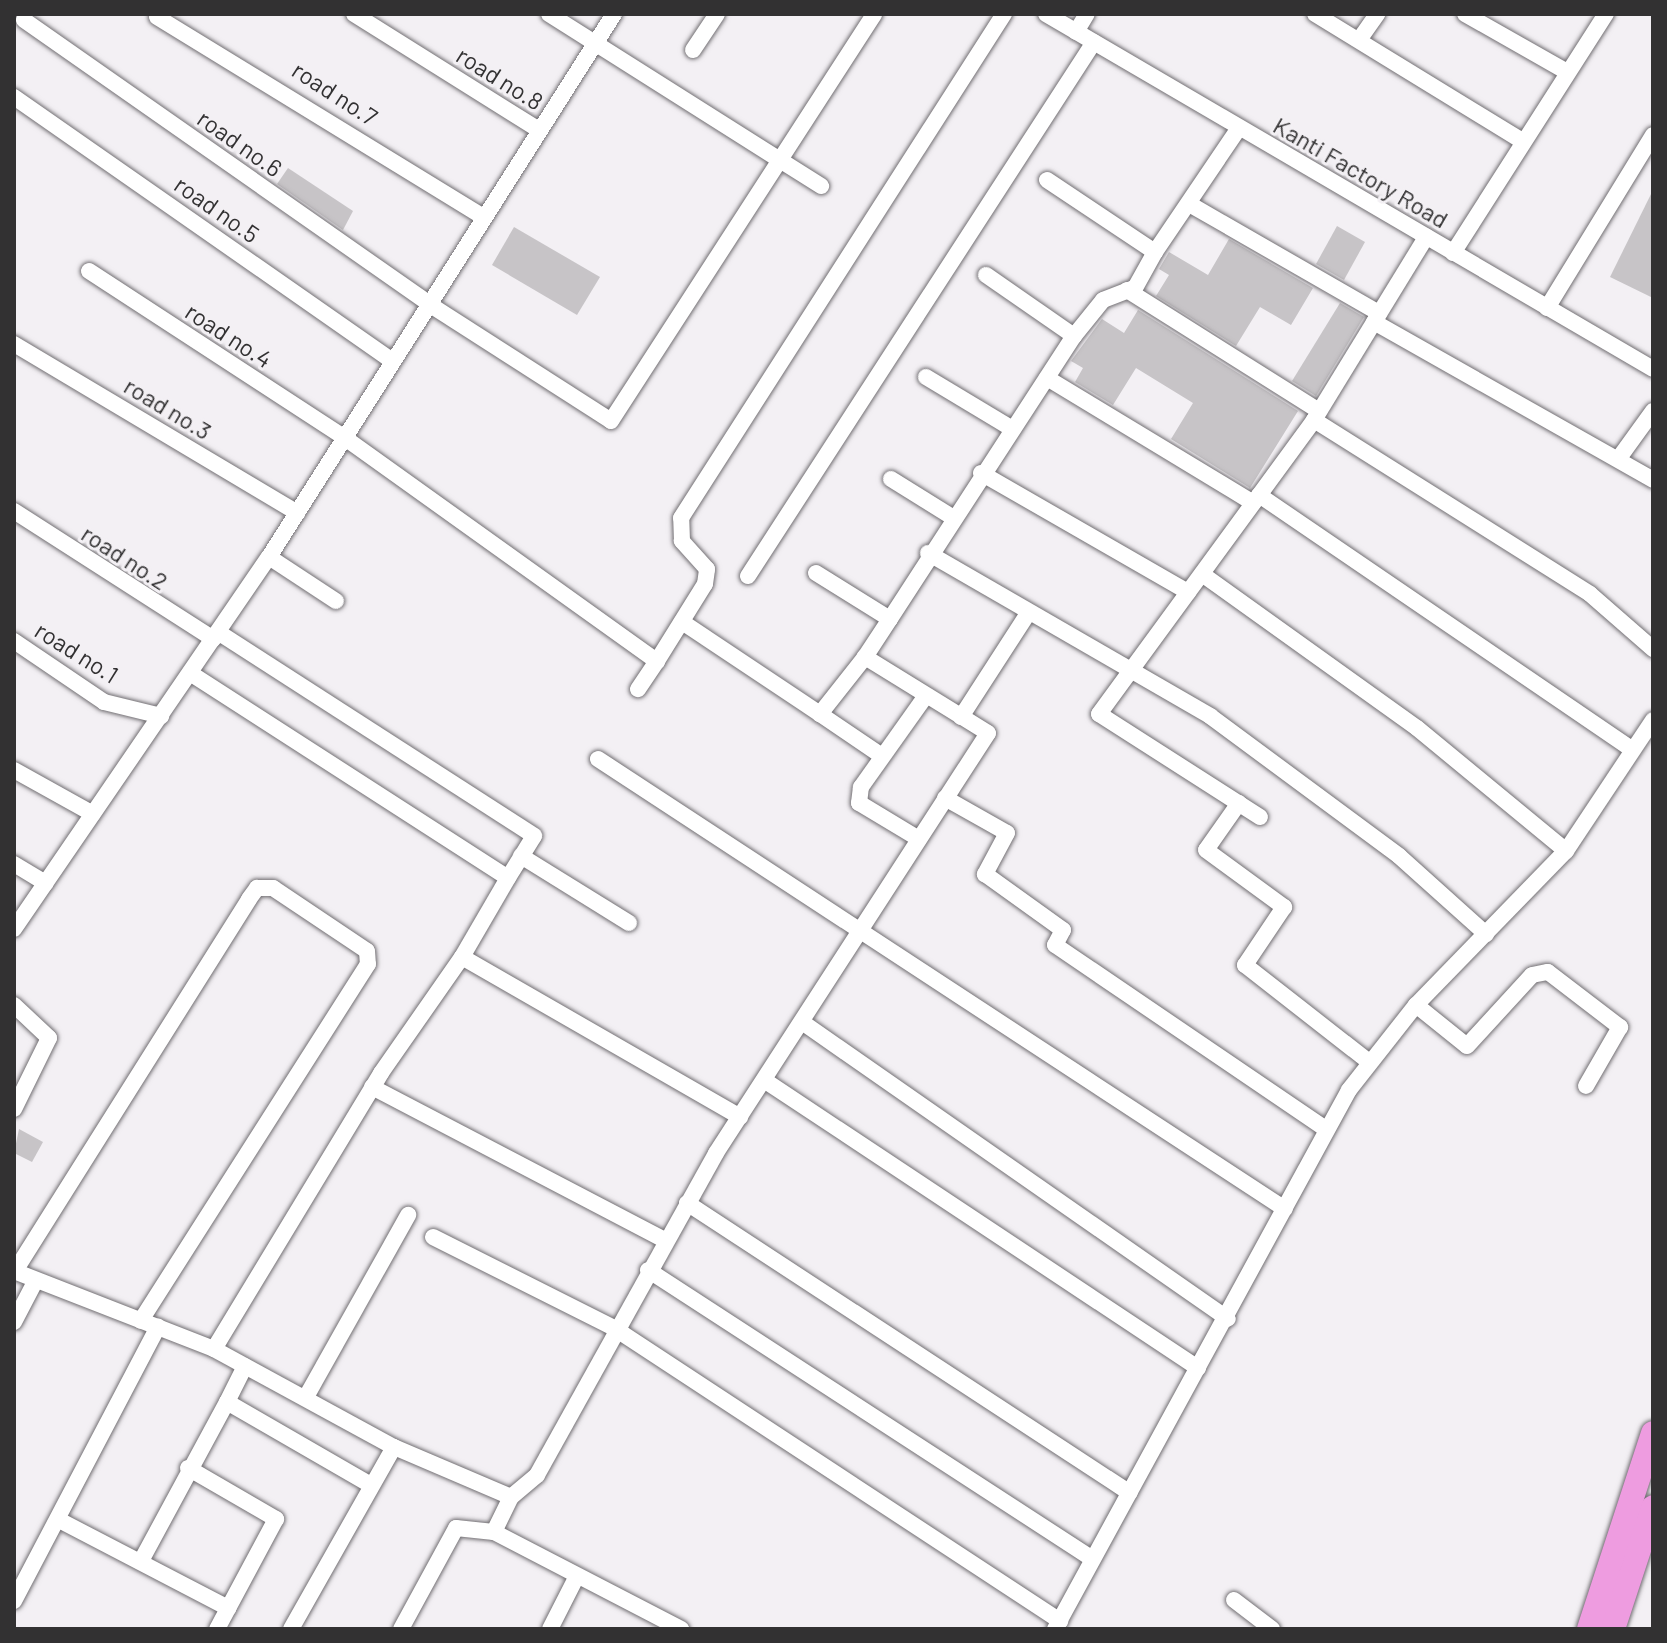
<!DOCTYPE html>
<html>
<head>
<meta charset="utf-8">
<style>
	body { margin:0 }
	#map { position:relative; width:1667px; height:1643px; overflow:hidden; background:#f3f0f4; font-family:Barlow,sans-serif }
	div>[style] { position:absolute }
	.building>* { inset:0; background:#c7c4c7 }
	.roads { filter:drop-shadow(0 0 2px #716e72) drop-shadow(0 0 2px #716e72) }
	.minor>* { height:16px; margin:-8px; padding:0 8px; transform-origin:8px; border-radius:8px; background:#fff }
	.highway>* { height:24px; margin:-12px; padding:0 12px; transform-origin:12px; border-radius:12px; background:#ee9ce0 }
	span { translate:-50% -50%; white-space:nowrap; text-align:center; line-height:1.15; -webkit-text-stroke:6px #f3f0f4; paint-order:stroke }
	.street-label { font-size:24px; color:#323132 }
	.frame { position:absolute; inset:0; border:16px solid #323132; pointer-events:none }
</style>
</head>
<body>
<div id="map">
	<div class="building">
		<i style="clip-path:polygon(288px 168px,353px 211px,343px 230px,277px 184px)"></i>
		<i style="clip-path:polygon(1653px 190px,1653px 298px,1610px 277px)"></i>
		<i style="clip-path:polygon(1337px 226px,1365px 242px,1344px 280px,1316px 264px)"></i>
		<i style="clip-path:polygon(514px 227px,600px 277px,577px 315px,492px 265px)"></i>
		<i style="clip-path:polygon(1229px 239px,1313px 288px,1291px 325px,1260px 307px,1236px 346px,1156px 296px,1169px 275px,1159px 269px,1169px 252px,1208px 275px)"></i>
		<i style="clip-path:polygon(1340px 303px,1364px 317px,1316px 396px,1292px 381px)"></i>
		<i style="clip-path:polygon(1138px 310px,1298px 411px,1250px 488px,1171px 439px,1193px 403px,1136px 368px,1113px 405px,1075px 382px,1083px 368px,1071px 361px,1102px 319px,1124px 333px)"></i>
		<i style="clip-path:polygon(19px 1129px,43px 1142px,32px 1162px,14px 1153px)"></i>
	</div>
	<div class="roads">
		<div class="minor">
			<i style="left:354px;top:14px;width:218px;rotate:32.1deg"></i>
			<i style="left:549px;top:14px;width:322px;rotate:32.3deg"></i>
			<i style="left:1046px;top:14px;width:703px;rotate:30.32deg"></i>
			<i style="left:1315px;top:14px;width:241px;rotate:31.5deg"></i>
			<i style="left:1465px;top:14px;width:117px;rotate:29.6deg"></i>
			<i style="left:157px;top:17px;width:383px;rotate:31.5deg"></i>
			<i style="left:24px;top:20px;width:495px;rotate:35deg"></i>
			<i style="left:429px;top:304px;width:216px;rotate:32.7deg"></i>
			<i style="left:611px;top:421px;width:485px;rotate:-57.1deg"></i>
			<i style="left:1076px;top:32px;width:21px;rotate:-59deg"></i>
			<i style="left:1359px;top:40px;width:32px;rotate:-55deg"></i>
			<i style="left:693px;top:50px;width:43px;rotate:-56.3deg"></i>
			<i style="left:14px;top:97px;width:462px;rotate:34.9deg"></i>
			<i style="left:1047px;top:180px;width:130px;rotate:33.7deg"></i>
			<i style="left:1155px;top:252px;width:150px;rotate:-55.9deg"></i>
			<i style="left:1191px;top:205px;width:217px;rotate:29.9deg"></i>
			<i style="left:1453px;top:253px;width:284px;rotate:-57.4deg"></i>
			<i style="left:89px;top:271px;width:306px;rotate:33.1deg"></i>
			<i style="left:345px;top:438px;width:384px;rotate:35.6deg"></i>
			<i style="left:657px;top:661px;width:34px;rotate:124deg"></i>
			<i style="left:986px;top:275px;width:107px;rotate:34.7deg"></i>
			<i style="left:1127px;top:290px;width:227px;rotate:32.2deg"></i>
			<i style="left:1547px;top:308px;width:203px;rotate:-58.5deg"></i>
			<i style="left:1374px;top:322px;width:321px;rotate:29.5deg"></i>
			<i style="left:14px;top:344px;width:330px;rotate:30.8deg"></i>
			<i style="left:926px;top:377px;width:99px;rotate:31deg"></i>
			<i style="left:1047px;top:378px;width:241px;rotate:31.2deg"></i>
			<i style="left:1314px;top:420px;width:326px;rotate:32.2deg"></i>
			<i style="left:1590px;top:594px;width:84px;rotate:41.1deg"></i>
			<i style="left:1619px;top:458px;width:58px;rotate:-54.1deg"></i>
			<i style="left:981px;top:473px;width:239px;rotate:29.9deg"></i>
			<i style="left:891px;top:479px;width:72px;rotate:31.9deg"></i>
			<i style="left:1259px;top:495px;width:451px;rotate:34.3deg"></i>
			<i style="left:14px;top:511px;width:237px;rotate:32.7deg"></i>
			<i style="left:928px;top:553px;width:326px;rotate:30deg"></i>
			<i style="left:1210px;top:716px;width:235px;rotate:36.5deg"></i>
			<i style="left:1399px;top:856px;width:117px;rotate:41.9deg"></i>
			<i style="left:269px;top:557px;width:80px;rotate:33.3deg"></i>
			<i style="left:816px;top:573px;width:87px;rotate:31.9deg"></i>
			<i style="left:890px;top:619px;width:338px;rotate:-57deg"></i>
			<i style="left:1074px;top:336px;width:46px;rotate:-51.1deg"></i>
			<i style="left:1103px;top:300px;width:34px;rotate:-21deg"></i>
			<i style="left:1135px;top:288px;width:41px;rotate:-60.9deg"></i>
			<i style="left:1202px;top:574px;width:264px;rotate:35.6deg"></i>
			<i style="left:1417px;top:728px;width:193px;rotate:39.5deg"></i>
			<i style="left:748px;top:576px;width:636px;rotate:-57.06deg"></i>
			<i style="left:218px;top:632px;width:376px;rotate:32.8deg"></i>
			<i style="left:534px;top:836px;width:49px;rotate:121.8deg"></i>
			<i style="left:14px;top:641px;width:109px;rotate:34.1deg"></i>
			<i style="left:104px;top:702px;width:59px;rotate:13.8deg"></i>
			<i style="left:865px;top:657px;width:45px;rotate:-56.7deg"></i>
			<i style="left:657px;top:661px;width:91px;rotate:-58.1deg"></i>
			<i style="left:705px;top:584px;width:15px;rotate:-82deg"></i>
			<i style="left:707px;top:569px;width:38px;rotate:-132deg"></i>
			<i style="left:682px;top:541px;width:23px;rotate:-92deg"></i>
			<i style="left:681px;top:518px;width:599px;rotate:-57.35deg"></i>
			<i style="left:190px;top:673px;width:378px;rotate:32.8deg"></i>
			<i style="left:508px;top:878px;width:91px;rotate:120.2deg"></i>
			<i style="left:820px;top:714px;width:75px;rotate:34.1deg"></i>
			<i style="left:961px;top:717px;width:121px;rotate:-57.1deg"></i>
			<i style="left:598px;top:759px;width:821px;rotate:33.23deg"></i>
			<i style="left:14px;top:770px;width:90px;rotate:29.1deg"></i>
			<i style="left:945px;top:798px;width:71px;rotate:29.4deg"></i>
			<i style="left:1007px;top:833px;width:47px;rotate:118.2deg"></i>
			<i style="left:985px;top:874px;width:96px;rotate:35.7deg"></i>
			<i style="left:1063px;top:930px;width:17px;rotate:118deg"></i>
			<i style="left:1055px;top:945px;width:328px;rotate:34.2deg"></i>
			<i style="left:1239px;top:803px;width:57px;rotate:125.1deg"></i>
			<i style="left:1206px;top:850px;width:97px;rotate:36.2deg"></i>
			<i style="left:1284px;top:907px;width:70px;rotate:123.9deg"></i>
			<i style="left:1245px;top:965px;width:156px;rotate:38deg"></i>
			<i style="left:1260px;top:817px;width:191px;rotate:-147.4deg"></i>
			<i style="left:1099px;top:714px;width:364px;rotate:-53.8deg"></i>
			<i style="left:1314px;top:420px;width:215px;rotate:-58.5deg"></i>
			<i style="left:919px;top:839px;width:70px;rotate:-149deg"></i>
			<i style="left:859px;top:803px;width:16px;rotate:-83deg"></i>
			<i style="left:861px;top:787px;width:110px;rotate:-54.6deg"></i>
			<i style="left:521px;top:856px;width:127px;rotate:31.8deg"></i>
			<i style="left:14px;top:864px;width:37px;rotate:31deg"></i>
			<i style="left:14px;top:929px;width:451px;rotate:-55.6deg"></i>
			<i style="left:269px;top:557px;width:643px;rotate:-57.57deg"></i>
			<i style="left:14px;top:1005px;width:48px;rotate:43.3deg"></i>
			<i style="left:49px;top:1038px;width:79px;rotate:116.2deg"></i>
			<i style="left:1416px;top:1005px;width:65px;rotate:38.8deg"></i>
			<i style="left:1467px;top:1046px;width:96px;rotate:-47.5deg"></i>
			<i style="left:1532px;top:975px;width:16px;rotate:-11deg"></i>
			<i style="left:1548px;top:972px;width:91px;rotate:37.4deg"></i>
			<i style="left:1620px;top:1027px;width:68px;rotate:120deg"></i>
			<i style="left:802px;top:1022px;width:519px;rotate:34.88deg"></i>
			<i style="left:764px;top:1080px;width:521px;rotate:33.57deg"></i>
			<i style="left:372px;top:1087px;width:331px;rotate:27.6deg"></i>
			<i style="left:687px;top:1203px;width:529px;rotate:33.21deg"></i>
			<i style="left:433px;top:1237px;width:203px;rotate:26.7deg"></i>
			<i style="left:614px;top:1328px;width:534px;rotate:33.3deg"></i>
			<i style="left:648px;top:1270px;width:528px;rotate:33.03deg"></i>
			<i style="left:14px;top:1271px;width:215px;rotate:21.3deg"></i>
			<i style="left:214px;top:1349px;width:205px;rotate:28.6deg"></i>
			<i style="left:394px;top:1447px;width:127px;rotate:23.1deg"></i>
			<i style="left:511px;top:1497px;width:39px;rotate:116deg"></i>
			<i style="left:494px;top:1532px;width:211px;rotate:27.4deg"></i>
			<i style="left:15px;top:1271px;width:439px;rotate:-57.8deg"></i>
			<i style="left:249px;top:899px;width:14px;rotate:-54deg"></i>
			<i style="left:257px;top:888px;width:16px"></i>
			<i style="left:273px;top:888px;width:113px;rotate:33.8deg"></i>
			<i style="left:367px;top:951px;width:13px;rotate:86deg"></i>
			<i style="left:368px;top:964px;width:423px;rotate:122.5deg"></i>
			<i style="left:14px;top:1322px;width:47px;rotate:-62.4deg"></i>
			<i style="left:214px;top:1349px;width:323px;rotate:-58.8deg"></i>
			<i style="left:381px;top:1073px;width:141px;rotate:-55.1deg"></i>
			<i style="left:462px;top:957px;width:321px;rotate:29.9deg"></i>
			<i style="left:306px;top:1397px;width:209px;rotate:-60.7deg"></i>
			<i style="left:227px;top:1402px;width:40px;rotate:-63.4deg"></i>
			<i style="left:188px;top:1468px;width:102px;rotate:30.1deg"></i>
			<i style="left:276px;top:1519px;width:125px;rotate:118.2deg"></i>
			<i style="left:511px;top:1497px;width:34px;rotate:-40deg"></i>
			<i style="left:537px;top:1475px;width:368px;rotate:-60.9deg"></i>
			<i style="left:716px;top:1153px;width:500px;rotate:-57.07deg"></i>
			<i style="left:988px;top:733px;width:145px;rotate:-148.3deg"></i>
			<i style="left:865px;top:657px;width:73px;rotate:128.3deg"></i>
			<i style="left:820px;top:714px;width:166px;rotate:-146.3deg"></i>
			<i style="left:59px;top:1520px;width:191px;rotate:27.5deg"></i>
			<i style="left:141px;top:1561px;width:181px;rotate:-61.6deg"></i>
			<i style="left:227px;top:1402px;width:166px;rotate:30deg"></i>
			<i style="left:1234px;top:1600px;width:48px;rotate:37.3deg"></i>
			<i style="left:14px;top:1601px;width:310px;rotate:-62.3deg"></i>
			<i style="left:291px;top:1629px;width:209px;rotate:-60.5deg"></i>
			<i style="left:401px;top:1629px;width:115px;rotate:-61.4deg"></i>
			<i style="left:456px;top:1528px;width:38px;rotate:6deg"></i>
			<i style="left:550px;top:1629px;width:57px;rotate:-63deg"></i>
			<i style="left:1055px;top:1629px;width:614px;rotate:-61.39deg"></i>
			<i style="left:1349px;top:1090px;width:108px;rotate:-51.8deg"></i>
			<i style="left:1416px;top:1005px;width:215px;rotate:-45.8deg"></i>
			<i style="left:1566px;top:851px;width:157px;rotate:-56.4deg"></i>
		</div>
		<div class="highway">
			<i style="left:1589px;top:1629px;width:206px;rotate:-71.9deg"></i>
			<i style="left:1613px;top:1629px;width:128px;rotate:-71.8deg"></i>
		</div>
	</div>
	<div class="street-label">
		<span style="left:500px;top:78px;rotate:32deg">road no.8</span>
		<span style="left:335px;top:93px;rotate:33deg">road no.7</span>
		<span style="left:240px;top:143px;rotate:35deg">road no.6</span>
		<span style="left:1361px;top:172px;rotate:30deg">Kanti Factory Road</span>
		<span style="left:217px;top:209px;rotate:35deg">road no.5</span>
		<span style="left:229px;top:335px;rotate:33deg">road no.4</span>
		<span style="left:168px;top:408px;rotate:31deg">road no.3</span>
		<span style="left:125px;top:557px;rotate:33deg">road no.2</span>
		<span style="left:77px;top:652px;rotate:32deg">road no.1</span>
	</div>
	<div class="frame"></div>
</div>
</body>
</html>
